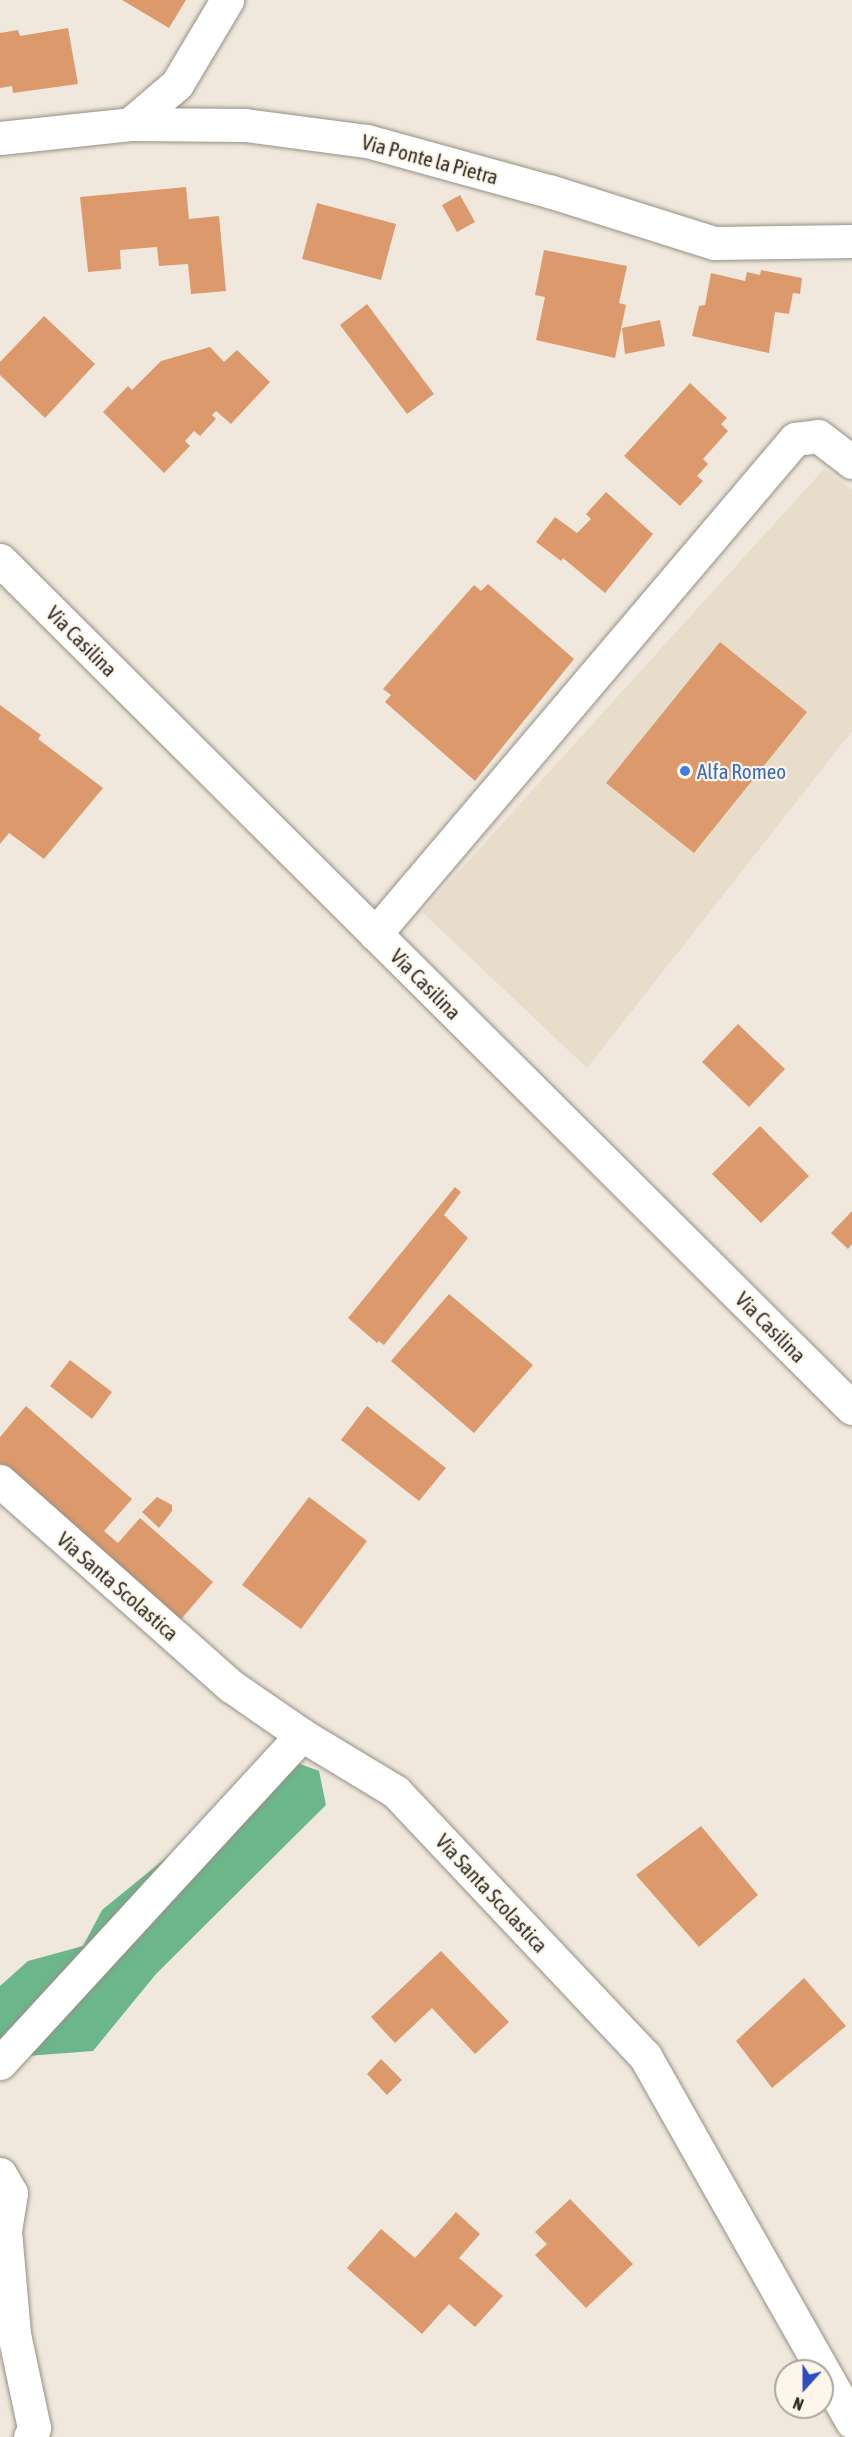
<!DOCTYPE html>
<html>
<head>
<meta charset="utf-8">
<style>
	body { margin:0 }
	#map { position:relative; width:852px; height:2437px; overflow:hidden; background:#f1e8dd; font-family:"Asap Condensed",sans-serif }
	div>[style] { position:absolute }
	.built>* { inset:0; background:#e8dcca }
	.forest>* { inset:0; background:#6bb78b }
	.building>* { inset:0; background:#dc9a6c }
	.roads { filter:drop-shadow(0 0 2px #979085) drop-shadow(0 0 2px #979085) }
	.minor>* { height:33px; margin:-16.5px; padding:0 16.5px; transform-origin:16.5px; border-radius:16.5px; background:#fff }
	.major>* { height:33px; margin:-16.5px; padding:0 16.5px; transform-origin:16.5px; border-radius:16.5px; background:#fff }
	.dots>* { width:16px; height:16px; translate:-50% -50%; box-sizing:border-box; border:3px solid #fef6ea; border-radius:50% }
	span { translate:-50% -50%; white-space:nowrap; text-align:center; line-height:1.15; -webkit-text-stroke:4.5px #fef6ea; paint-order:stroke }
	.street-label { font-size:21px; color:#2e2b26 }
	.shop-label { font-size:21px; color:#366cbe }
	.left { translate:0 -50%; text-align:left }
	.north { position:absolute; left:774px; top:2359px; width:60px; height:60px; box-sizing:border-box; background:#fef6ea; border:2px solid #aba59c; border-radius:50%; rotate:201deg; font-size:16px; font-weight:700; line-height:24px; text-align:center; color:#2e2b26 }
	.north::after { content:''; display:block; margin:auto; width:21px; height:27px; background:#2e4ebe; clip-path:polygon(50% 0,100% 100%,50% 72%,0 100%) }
</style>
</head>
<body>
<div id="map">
	<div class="built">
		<i style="clip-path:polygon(824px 469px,852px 490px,852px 731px,587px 1068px,422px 912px)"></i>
	</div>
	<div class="forest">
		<i style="clip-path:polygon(287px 1759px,319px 1771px,326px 1805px,156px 1974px,93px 2051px,0 2058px,0 1986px,28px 1961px,83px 1946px,102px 1910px)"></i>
	</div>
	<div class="building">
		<i style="clip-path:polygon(122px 0,186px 0,169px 28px)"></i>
		<i style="clip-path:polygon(68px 28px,78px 84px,13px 93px,12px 86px,0 88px,0 33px,18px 30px,20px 36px)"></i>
		<i style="clip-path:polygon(186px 187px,189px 219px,219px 216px,226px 291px,191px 294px,188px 264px,159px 266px,157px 247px,120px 250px,121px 269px,88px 272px,80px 197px)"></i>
		<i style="clip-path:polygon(460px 195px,475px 222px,457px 232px,442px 205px)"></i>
		<i style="clip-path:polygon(317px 203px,396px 224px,381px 280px,302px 259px)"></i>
		<i style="clip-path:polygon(544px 250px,627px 266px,619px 303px,626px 305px,615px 358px,536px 340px,545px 297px,535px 295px)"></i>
		<i style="clip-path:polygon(761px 270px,802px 278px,800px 294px,793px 293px,789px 314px,775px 312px,769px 353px,692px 336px,699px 306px,705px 305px,711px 273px,745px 281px,747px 272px,760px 275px)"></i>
		<i style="clip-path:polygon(367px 304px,434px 394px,407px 414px,340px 325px)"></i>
		<i style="clip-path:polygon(44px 316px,95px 364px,45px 418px,0 375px,0 362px)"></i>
		<i style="clip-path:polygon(660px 320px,665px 346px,625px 354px,622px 328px)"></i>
		<i style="clip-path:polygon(210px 347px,224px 362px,237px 350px,270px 382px,231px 424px,216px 411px,212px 415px,216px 419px,200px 436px,194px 431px,185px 441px,190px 446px,164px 473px,103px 412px,128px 386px,132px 390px,161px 361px)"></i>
		<i style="clip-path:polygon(690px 383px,727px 418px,721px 424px,728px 431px,703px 459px,708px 464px,697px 476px,703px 481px,680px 506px,624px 456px)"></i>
		<i style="clip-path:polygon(606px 492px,653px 534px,605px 593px,563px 558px,561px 561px,536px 542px,555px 517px,577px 533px,591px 519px,586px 514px)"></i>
		<i style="clip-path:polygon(488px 584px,574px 659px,475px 781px,385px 702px,391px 695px,383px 689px,474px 585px,481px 591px)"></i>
		<i style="clip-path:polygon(720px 642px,807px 712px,694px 853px,606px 783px)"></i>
		<i style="clip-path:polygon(0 705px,41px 735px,38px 739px,103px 788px,44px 859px,9px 833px,0 844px)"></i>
		<i style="clip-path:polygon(738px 1024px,785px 1069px,749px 1107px,702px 1062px)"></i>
		<i style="clip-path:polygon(760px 1126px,809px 1176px,761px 1223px,712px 1174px)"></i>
		<i style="clip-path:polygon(455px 1187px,461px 1192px,444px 1215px,468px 1238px,384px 1345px,379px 1341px,377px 1343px,348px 1318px)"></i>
		<i style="clip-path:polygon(852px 1211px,852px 1244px,848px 1249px,831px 1233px)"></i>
		<i style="clip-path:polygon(449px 1294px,533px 1365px,474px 1433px,391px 1361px)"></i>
		<i style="clip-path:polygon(70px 1360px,112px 1392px,92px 1419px,50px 1386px)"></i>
		<i style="clip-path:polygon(26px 1406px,132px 1499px,104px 1531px,118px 1543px,140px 1518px,213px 1582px,177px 1624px,0 1470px,0 1437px)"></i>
		<i style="clip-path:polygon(367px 1406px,446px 1468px,419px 1501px,341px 1440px)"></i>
		<i style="clip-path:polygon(157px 1497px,172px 1505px,172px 1511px,159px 1528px,142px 1512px)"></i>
		<i style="clip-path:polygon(309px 1497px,367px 1541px,301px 1629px,242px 1585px)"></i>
		<i style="clip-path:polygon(701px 1826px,758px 1895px,699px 1947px,636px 1875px)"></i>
		<i style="clip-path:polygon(441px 1951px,509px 2022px,475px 2054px,432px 2008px,395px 2043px,371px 2017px)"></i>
		<i style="clip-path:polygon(804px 1978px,846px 2026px,772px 2088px,736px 2041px)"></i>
		<i style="clip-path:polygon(381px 2059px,402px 2080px,387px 2095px,367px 2074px)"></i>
		<i style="clip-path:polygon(570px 2199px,633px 2264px,586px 2308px,535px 2255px,547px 2244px,535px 2232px)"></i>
		<i style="clip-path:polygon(456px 2212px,480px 2234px,459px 2258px,503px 2296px,475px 2327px,449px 2304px,422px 2334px,347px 2268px,381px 2229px,415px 2258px)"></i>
	</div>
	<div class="roads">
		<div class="minor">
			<i style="left:130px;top:124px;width:62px;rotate:-40.4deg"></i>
			<i style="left:177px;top:84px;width:98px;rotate:-59.2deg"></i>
			<i style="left:0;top:138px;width:131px;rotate:-6.1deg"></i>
			<i style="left:130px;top:124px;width:115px;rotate:0.5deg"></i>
			<i style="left:245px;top:125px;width:123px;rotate:7.5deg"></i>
			<i style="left:367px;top:141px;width:189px;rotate:15.4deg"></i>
			<i style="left:549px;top:191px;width:173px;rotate:17.5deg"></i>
			<i style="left:714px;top:243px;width:138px;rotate:-0.8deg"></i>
			<i style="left:375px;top:934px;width:649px;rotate:-49.69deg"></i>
			<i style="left:795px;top:439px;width:23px;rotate:-7deg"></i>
			<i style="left:818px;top:436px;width:43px;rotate:37.4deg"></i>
			<i style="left:0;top:1481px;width:309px;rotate:41.6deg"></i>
			<i style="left:231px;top:1686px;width:86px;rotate:34.6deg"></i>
			<i style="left:302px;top:1735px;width:110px;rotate:31.2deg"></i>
			<i style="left:396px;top:1792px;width:363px;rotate:46.7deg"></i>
			<i style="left:645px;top:2056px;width:420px;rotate:60.5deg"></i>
			<i style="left:0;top:2063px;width:446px;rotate:-47.4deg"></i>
			<i style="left:0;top:2174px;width:22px;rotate:60deg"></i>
			<i style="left:11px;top:2193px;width:38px;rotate:99deg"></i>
			<i style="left:5px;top:2231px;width:103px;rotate:85deg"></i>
			<i style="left:14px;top:2334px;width:96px;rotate:78deg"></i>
			<i style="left:34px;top:2428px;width:10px;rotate:114deg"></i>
		</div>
		<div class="major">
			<i style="left:0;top:560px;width:1202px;rotate:44.87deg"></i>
		</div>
	</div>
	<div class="dots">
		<i style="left:685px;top:771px;background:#3f7fe0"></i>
	</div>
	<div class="street-label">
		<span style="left:430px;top:159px;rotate:15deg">Via Ponte la Pietra</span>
		<span style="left:82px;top:641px;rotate:45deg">Via Casilina</span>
		<span style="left:426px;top:984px;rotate:45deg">Via Casilina</span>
		<span style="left:771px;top:1327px;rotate:45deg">Via Casilina</span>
		<span style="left:118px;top:1586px;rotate:41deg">Via Santa Scolastica</span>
		<span style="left:492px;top:1893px;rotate:47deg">Via Santa Scolastica</span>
	</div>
	<div class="shop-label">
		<span class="left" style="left:697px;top:771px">Alfa Romeo</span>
	</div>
	<div class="north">N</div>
</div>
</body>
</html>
